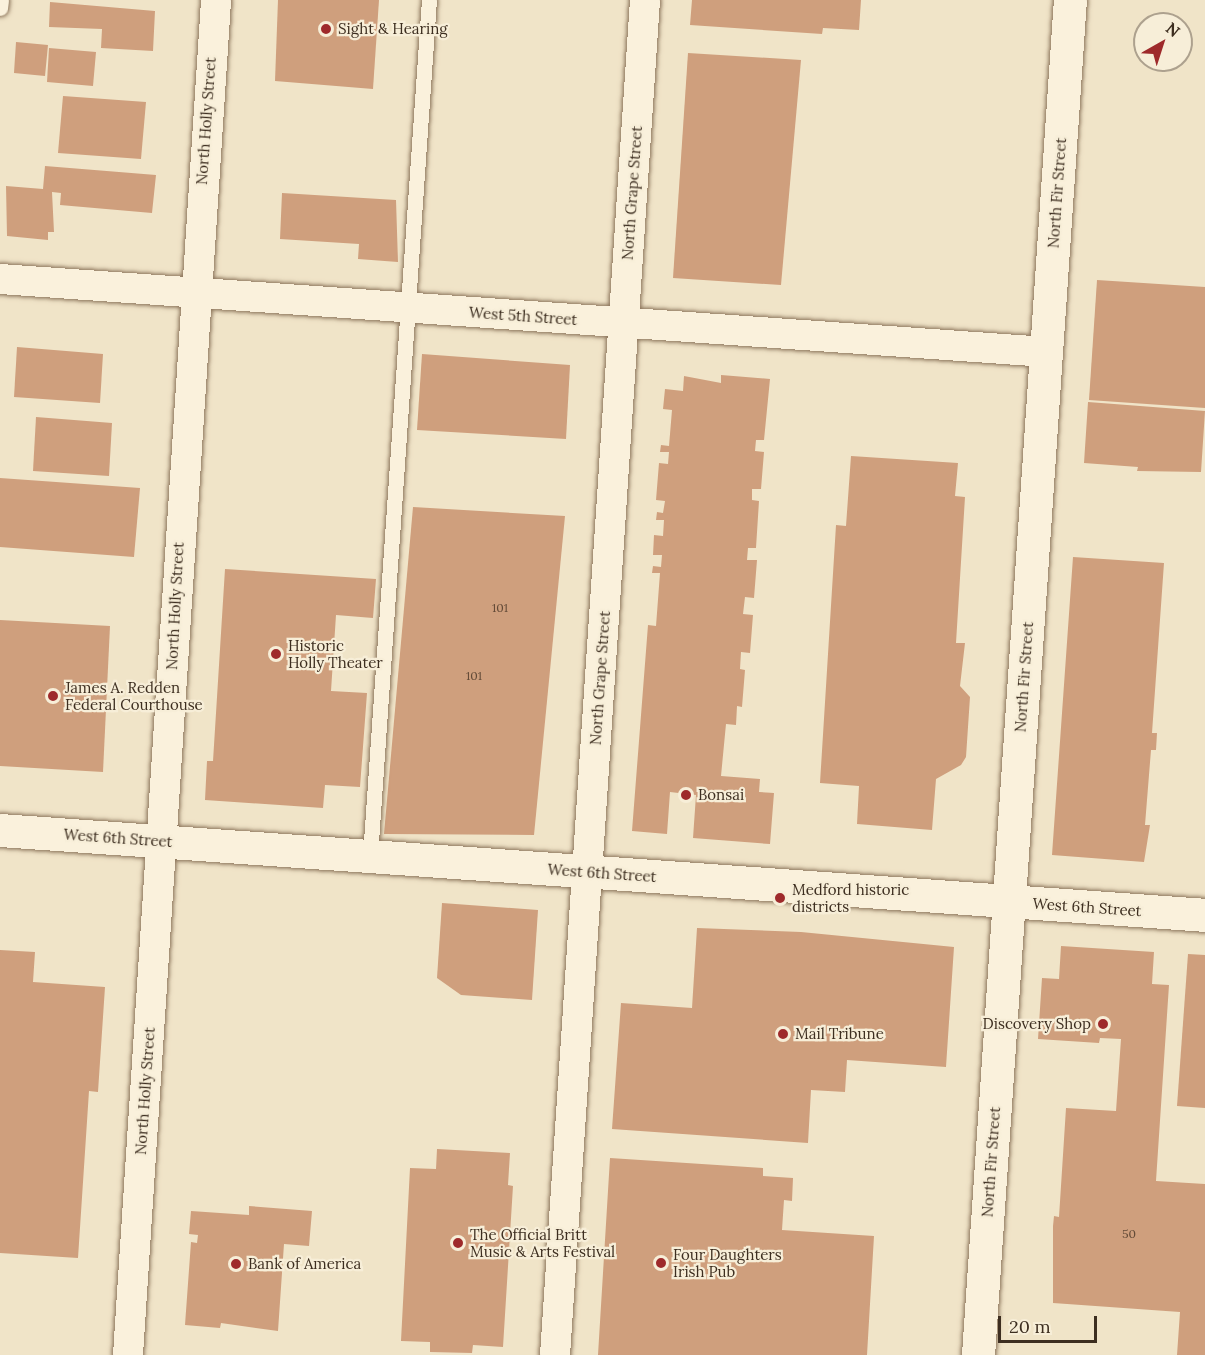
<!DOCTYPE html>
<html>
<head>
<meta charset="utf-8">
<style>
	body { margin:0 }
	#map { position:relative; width:1205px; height:1355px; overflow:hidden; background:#f0e4c8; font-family:Lora,serif }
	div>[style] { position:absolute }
	.building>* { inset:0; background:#cf9f7d }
	.roads { filter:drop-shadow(0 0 2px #8d765c) drop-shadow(0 0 2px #8d765c) }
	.service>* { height:15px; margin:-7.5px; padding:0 7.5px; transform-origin:7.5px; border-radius:7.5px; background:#faf1dc }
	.minor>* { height:30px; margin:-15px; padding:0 15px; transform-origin:15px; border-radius:15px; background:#faf1dc }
	.tertiary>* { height:33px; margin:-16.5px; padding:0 16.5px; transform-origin:16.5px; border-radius:16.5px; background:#faf1dc }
	.dots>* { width:16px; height:16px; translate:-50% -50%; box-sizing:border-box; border:3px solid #f7eed8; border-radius:50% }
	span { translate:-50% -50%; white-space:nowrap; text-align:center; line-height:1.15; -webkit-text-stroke:4.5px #f7eed8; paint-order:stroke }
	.number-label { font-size:12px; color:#624a37 }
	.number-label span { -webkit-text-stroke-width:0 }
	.poi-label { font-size:15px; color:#3d2e20 }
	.left { translate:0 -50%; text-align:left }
	.right { translate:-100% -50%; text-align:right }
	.street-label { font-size:15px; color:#3d2e20 }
	.north { position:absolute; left:1133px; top:12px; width:60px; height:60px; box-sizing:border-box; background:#f7eed8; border:2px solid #ada18e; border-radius:50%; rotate:39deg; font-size:16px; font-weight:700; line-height:24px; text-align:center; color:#3d2e20 }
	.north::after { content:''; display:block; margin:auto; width:21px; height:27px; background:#9e2a2b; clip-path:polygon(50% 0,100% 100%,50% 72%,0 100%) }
	.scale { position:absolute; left:998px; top:1316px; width:99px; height:27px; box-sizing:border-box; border:3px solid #3d2e20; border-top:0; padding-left:8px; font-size:18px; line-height:21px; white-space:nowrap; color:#3d2e20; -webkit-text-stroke:4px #f7eed8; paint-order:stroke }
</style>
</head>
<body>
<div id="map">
	<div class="building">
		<i style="clip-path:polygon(278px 0,379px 0,373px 89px,275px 81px)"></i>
		<i style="clip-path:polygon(692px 0,861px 0,859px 30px,823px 28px,822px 34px,690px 25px)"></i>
		<i style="clip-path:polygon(50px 2px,155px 11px,153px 51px,101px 48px,102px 29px,49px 27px)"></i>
		<i style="clip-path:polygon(16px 42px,48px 45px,45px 76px,14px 73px)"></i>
		<i style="clip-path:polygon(49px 48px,96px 52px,93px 86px,47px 82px)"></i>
		<i style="clip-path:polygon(688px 53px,801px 60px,781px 285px,673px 278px)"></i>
		<i style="clip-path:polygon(63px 96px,146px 102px,141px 159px,58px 153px)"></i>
		<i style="clip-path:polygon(45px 166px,156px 175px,152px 213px,60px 205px,61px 193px,52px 192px,54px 232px,48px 232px,48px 240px,7px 236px,6px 186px,43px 189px)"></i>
		<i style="clip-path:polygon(282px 193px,396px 200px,398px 262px,358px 259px,359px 244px,280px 239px)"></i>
		<i style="clip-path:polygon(1097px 280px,1205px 287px,1205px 408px,1089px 400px)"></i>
		<i style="clip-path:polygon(17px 347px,103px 354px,100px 403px,14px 397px)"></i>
		<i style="clip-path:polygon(422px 354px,570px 365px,566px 439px,417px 430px)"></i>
		<i style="clip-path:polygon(721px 375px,770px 379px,764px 440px,756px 440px,755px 451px,764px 452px,761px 489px,752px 489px,752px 500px,759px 501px,756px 548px,748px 548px,747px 560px,757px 560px,754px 598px,745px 597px,743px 614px,753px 615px,750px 653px,741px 652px,740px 669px,745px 670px,742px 707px,737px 706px,736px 725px,726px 724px,721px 776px,760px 779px,759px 792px,774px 793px,770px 844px,693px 838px,696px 795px,670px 792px,667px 834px,632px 831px,648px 625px,656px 626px,660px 573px,652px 573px,653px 566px,661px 567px,662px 555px,653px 555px,654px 535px,663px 536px,664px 520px,656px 520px,657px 512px,663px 513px,665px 501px,656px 500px,659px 463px,668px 464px,669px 452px,660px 452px,661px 445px,669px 446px,672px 410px,663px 409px,665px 389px,683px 391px,684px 376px,721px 383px)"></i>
		<i style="clip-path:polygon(1088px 402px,1205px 411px,1201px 472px,1137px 471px,1138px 467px,1084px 463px)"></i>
		<i style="clip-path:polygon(36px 417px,112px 423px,109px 476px,33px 471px)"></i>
		<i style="clip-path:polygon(851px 456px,958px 463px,955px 496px,965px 497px,956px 643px,965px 643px,960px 686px,970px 697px,966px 757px,961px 765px,936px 779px,932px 830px,857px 824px,859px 786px,820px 783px,836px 525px,846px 526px)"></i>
		<i style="clip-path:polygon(0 478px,140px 488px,134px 557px,0 547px)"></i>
		<i style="clip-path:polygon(413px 507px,565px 516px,534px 835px,384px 834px)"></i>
		<i style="clip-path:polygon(1073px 557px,1164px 563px,1152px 733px,1157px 733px,1156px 750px,1151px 750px,1145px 825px,1150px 825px,1144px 862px,1052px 855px)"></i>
		<i style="clip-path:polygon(225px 569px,376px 579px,373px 618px,336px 615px,331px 691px,367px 693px,360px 787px,325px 785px,323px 808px,205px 800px,207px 761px,213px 761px)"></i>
		<i style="clip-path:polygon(0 620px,110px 626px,103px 772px,0 766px)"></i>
		<i style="clip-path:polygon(442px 903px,538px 910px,532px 1000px,461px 995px,437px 978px)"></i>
		<i style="clip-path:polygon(697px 928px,801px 932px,954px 947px,946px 1067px,847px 1060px,845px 1092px,811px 1090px,808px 1143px,612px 1129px,621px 1003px,692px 1008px)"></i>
		<i style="clip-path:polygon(1061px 946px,1154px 952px,1152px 984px,1169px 985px,1156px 1181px,1205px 1184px,1205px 1355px,1177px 1355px,1180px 1312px,1053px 1303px,1053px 1226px,1054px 1216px,1059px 1217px,1066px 1108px,1116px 1111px,1121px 1039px,1100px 1038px,1099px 1043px,1038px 1039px,1042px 978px,1059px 979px)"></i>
		<i style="clip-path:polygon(0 950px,35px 952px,33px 982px,105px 987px,98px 1092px,89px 1091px,78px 1258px,0 1253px)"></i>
		<i style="clip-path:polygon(1188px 954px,1205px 955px,1205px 1108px,1177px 1106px)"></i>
		<i style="clip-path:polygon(437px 1149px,510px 1153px,508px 1185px,513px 1186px,503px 1347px,473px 1345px,472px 1353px,430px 1352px,430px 1342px,401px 1341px,410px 1168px,436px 1169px)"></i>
		<i style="clip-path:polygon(610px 1158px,763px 1168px,763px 1176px,793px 1178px,792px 1201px,784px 1200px,782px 1230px,874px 1236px,867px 1355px,598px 1355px)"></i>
		<i style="clip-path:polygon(249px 1206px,312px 1211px,309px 1246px,284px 1244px,278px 1331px,221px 1323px,220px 1328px,185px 1325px,191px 1242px,197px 1243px,198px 1235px,189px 1234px,191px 1211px,249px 1215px)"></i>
	</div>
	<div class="roads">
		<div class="service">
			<i style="left:0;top:8px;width:8px;rotate:-83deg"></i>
			<i style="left:370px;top:856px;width:858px;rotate:-86.06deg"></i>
		</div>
		<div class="minor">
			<i style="left:0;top:279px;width:1049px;rotate:3.99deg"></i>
			<i style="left:128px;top:1355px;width:1358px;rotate:-86.28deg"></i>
			<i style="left:555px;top:1355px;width:1358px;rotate:-86.2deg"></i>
		</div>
		<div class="tertiary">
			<i style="left:0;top:830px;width:1208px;rotate:4.03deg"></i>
			<i style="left:978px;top:1355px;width:1358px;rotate:-86.12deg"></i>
		</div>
	</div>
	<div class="dots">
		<i style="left:326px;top:29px;background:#9e2a2b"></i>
		<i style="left:276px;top:654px;background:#9e2a2b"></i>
		<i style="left:53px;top:696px;background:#9e2a2b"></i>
		<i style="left:686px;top:795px;background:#9e2a2b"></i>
		<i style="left:780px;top:898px;background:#9e2a2b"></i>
		<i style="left:1103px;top:1024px;background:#9e2a2b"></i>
		<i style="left:783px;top:1034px;background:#9e2a2b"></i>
		<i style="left:458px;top:1243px;background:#9e2a2b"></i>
		<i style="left:661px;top:1263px;background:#9e2a2b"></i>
		<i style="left:236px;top:1264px;background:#9e2a2b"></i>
	</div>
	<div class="number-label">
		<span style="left:500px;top:608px">101</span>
		<span style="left:474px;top:676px">101</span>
		<span style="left:1129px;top:1234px">50</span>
	</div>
	<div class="poi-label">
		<span class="left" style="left:338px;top:29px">Sight &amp; Hearing</span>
		<span class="left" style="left:288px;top:654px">Historic<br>Holly Theater</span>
		<span class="left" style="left:65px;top:696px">James A. Redden<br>Federal Courthouse</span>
		<span class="left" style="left:698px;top:795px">Bonsai</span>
		<span class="left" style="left:792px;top:898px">Medford historic<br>districts</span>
		<span class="right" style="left:1091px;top:1024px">Discovery Shop</span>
		<span class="left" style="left:795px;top:1034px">Mail Tribune</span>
		<span class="left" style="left:470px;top:1243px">The Official Britt<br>Music &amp; Arts Festival</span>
		<span class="left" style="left:673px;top:1263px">Four Daughters<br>Irish Pub</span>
		<span class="left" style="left:248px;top:1264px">Bank of America</span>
	</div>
	<div class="street-label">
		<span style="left:206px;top:121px;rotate:-86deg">North Holly Street</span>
		<span style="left:632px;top:193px;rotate:-86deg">North Grape Street</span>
		<span style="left:1057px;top:193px;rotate:-86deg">North Fir Street</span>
		<span style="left:523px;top:316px;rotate:4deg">West 5th Street</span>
		<span style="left:175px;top:606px;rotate:-87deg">North Holly Street</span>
		<span style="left:1024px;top:677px;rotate:-86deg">North Fir Street</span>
		<span style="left:600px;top:678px;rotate:-86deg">North Grape Street</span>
		<span style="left:118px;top:838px;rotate:4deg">West 6th Street</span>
		<span style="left:602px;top:873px;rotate:4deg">West 6th Street</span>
		<span style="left:1087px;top:907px;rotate:4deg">West 6th Street</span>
		<span style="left:145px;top:1091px;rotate:-86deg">North Holly Street</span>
		<span style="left:991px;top:1162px;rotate:-86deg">North Fir Street</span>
	</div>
	<div class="north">N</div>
	<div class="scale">20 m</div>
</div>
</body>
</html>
